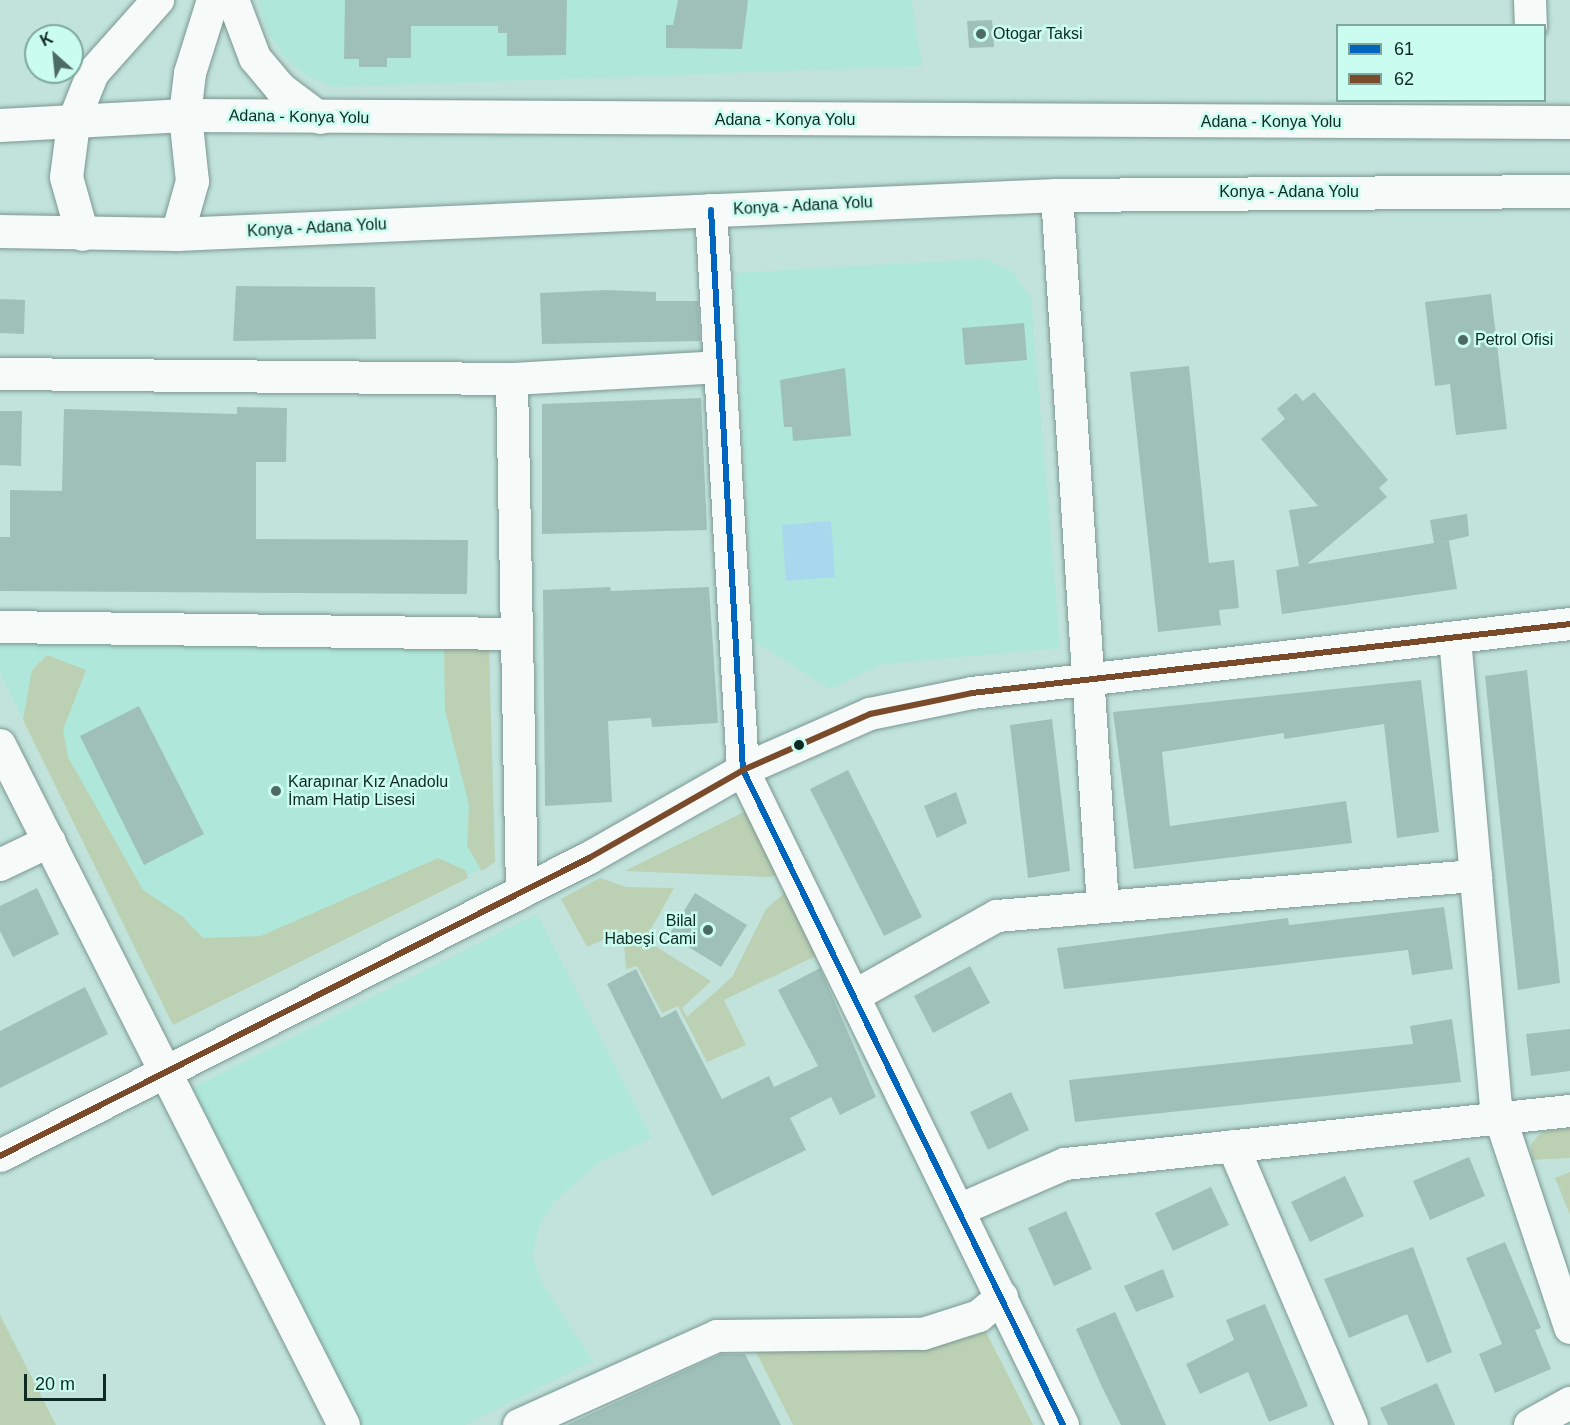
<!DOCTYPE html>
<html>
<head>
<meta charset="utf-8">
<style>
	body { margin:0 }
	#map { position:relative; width:1570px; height:1425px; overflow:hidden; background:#c1e3db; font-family:Arial,sans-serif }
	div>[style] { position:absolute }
	.built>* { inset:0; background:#afe7da }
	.green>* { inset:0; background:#bcd0b3 }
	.water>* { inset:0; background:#a8d8ee }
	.building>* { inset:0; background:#9fc0b8 }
	.roads { filter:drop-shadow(0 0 2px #7c9791) drop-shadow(0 0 2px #7c9791) }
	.minor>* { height:32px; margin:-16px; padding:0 16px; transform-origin:16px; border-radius:16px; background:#f6fbfa }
	.trunk>* { height:33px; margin:-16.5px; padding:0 16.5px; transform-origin:16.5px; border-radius:16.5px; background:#f6fbfa }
	.bus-1>* { height:6px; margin:-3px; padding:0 3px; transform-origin:3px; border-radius:3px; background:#0065bd }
	.bus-2>* { height:6px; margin:-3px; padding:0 3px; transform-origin:3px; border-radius:3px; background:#7a4b2a }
	.dots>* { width:16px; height:16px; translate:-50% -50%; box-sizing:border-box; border:3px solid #cafcef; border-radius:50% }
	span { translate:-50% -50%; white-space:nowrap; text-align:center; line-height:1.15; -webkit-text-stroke:5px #cafcef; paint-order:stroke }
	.poi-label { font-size:16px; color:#0f2923 }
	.left { translate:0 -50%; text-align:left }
	.right { translate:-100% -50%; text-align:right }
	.street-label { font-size:16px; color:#0f2923 }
	.legend { position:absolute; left:1336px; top:24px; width:210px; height:78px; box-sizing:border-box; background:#cafcef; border:2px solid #7fa89d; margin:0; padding:8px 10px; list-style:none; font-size:18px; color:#0f2923 }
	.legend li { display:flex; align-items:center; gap:12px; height:30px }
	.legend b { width:30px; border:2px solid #7fa89d }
	.north { position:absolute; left:24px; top:24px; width:60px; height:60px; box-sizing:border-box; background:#cafcef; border:2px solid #7fa89d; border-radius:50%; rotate:333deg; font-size:16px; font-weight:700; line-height:24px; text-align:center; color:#0f2923 }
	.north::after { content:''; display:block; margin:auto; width:21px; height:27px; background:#4d6a63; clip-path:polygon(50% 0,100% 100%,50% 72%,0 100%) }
	.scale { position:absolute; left:24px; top:1374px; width:82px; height:27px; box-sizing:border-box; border:3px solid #0f2923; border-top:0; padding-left:8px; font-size:18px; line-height:21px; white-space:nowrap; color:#0f2923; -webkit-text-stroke:4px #cafcef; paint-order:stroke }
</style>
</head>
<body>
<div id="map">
	<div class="built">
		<i style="clip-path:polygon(259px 0,911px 0,922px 66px,335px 87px,307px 76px,284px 57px,266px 29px)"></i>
		<i style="clip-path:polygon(985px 259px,1012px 271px,1031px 298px,1060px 648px,882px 664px,830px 689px,754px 641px,735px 273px)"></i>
		<i style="clip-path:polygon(0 638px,489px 649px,495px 862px,173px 1025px,0 672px)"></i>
		<i style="clip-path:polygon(537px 914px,652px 1138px,597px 1163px,554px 1202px,540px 1224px,532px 1255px,542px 1283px,593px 1361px,464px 1425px,361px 1425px,190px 1089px)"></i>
	</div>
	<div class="green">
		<i style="clip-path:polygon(444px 648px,489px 649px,495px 862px,482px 871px,467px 846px,469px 805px,445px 710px)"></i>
		<i style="clip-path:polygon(47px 655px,86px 670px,63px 730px,68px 757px,143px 890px,182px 916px,203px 938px,261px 936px,438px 858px,465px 870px,468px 878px,173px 1025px,23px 720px,32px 670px)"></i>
		<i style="clip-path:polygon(750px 809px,781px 871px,771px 877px,625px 871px)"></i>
		<i style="clip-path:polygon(600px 878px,626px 887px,674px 888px,651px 929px,655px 946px,711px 981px,682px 1008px,687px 1017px,732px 977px,766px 909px,789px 889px,820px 954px,724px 1000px,746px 1045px,707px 1062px,678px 1006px,662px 1013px,637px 966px,626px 969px,623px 931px,587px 947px,561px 899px)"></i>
		<i style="clip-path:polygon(1570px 1128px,1570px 1158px,1532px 1160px,1531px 1144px,1542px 1132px)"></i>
		<i style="clip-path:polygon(1570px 1172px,1570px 1215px,1555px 1178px)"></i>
		<i style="clip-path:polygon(0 1315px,56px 1425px,0 1425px)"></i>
		<i style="clip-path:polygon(986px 1332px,1033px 1425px,793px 1425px,753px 1346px,923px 1350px)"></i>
	</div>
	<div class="water">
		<i style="clip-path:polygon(831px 521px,835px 577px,786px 581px,782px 525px)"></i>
	</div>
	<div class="building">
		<i style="clip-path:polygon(345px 0,567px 0,566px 55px,507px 56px,507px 33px,498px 33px,498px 26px,411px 26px,411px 58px,387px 58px,387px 67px,359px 67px,359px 59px,344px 59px)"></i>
		<i style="clip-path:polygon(678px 0,748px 0,742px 49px,666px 48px,666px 25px,673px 25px)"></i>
		<i style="clip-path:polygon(992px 20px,994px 47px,969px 48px,967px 21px)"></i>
		<i style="clip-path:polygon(236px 286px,375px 287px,376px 339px,233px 341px)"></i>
		<i style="clip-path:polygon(607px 290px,656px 292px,656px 301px,698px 301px,700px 341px,542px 344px,540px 293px)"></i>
		<i style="clip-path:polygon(1491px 294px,1507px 429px,1456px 435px,1450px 384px,1435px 386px,1425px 302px)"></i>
		<i style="clip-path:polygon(0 299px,25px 300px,24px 334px,0 333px)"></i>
		<i style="clip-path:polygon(1024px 323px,1027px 360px,965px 365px,962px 328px)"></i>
		<i style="clip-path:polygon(1189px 366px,1209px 563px,1234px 560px,1239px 608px,1219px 610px,1221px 625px,1158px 632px,1130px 372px)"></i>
		<i style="clip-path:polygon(845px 368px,851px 436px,793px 441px,792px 427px,784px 427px,780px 380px)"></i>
		<i style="clip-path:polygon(1314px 392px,1388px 480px,1379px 488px,1387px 497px,1307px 564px,1434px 543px,1430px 520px,1467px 514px,1469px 536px,1439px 543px,1449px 541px,1457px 589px,1282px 614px,1276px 570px,1299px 566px,1289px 510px,1318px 506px,1261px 439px,1285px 419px,1277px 409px,1296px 393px,1303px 401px)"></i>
		<i style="clip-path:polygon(701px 398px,707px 530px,542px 534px,542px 404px)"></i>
		<i style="clip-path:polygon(237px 407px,287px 408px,286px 462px,256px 462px,256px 539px,468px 540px,467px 594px,0 591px,0 537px,10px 537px,10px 490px,62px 491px,64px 409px,237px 414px)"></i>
		<i style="clip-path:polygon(0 411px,22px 411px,21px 466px,0 465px)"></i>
		<i style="clip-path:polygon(610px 587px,611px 591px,709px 587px,718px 723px,652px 727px,651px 718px,608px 721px,612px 802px,545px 806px,543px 590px)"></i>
		<i style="clip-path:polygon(1527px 670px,1560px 983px,1518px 990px,1485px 676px)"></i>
		<i style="clip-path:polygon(1421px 680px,1439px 832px,1397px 838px,1384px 724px,1284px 739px,1284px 733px,1162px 752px,1170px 826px,1346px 801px,1352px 843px,1134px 869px,1113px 712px)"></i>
		<i style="clip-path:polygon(139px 706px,204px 834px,144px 865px,80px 736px)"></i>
		<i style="clip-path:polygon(1052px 719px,1070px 871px,1028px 878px,1010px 725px)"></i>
		<i style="clip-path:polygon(848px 770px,922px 917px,884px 936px,810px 789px)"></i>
		<i style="clip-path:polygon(956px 792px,967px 823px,937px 838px,924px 806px)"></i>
		<i style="clip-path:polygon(37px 888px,59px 934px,13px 957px,0 931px,0 906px)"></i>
		<i style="clip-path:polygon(695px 893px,747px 925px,721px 967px,669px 935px)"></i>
		<i style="clip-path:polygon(1444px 907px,1453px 969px,1412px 975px,1408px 950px,1064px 989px,1057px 948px,1288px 918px,1289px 925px)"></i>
		<i style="clip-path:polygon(970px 966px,990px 1003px,933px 1033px,914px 996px)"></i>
		<i style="clip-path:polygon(820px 968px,876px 1097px,840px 1115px,831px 1097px,790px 1118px,806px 1150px,712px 1196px,607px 984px,636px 969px,661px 1018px,676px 1010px,722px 1099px,769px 1076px,774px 1087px,818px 1066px,778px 990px)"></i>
		<i style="clip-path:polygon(85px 987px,108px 1034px,0 1088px,0 1031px)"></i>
		<i style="clip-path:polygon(1452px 1019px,1461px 1082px,1075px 1122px,1069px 1080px,1413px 1044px,1410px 1026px)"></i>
		<i style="clip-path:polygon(1570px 1029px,1570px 1071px,1531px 1076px,1526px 1034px)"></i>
		<i style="clip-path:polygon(1011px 1092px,1029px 1130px,988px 1150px,970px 1112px)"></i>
		<i style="clip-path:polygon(1469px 1157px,1485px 1196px,1430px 1220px,1413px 1181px)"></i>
		<i style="clip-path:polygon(1345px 1176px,1364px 1216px,1310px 1242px,1291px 1202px)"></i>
		<i style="clip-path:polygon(1211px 1187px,1229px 1225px,1173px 1251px,1155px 1213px)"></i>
		<i style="clip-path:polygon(1066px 1211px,1092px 1269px,1054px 1286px,1028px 1228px)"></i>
		<i style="clip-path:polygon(1505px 1242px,1541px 1328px,1535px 1330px,1551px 1369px,1495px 1393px,1479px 1354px,1502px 1344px,1466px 1258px)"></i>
		<i style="clip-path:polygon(1413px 1247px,1452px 1352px,1427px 1363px,1407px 1314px,1349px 1338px,1324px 1279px)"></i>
		<i style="clip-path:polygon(1163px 1269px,1174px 1297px,1136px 1312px,1124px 1286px)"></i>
		<i style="clip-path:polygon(1265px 1304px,1308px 1406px,1269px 1422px,1248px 1372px,1200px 1394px,1186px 1364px,1234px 1340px,1226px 1320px)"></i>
		<i style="clip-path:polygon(1115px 1312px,1166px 1425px,1121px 1425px,1102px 1387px,1076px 1329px)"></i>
		<i style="clip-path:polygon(721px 1354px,745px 1354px,781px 1425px,567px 1425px)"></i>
		<i style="clip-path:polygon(1437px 1383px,1455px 1425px,1388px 1425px,1380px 1408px)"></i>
	</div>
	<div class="roads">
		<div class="minor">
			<i style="left:233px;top:0;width:62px;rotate:69.2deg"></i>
			<i style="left:255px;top:58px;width:39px;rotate:50deg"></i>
			<i style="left:280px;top:88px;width:50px;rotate:36.9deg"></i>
			<i style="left:1530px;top:0;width:26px;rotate:88deg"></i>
			<i style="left:185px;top:115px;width:42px;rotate:-83.2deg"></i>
			<i style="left:190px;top:73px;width:77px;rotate:-72.5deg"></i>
			<i style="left:73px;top:123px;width:54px;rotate:-68.2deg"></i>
			<i style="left:93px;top:73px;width:98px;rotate:-48.3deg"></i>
			<i style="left:1057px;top:195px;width:713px;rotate:86.3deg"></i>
			<i style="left:711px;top:210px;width:561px;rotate:86.73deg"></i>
			<i style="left:743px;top:770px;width:729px;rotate:63.96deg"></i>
			<i style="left:0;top:374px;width:512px;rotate:0.56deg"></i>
			<i style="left:0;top:627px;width:517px;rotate:0.78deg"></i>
			<i style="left:1455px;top:638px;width:469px;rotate:85deg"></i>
			<i style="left:1496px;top:1105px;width:235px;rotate:71.6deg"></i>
			<i style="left:0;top:745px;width:762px;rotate:63.17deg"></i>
			<i style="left:0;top:865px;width:55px;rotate:-25.6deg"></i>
			<i style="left:522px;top:892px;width:513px;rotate:-91.12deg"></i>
			<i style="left:512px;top:379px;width:206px;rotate:-3.3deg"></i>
			<i style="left:856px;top:995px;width:162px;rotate:-29.3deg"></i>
			<i style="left:997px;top:916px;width:481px;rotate:-4.8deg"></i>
			<i style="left:1233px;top:1146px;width:303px;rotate:66.9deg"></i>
			<i style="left:0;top:1156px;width:660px;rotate:-26.84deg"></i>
			<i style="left:589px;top:858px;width:177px;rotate:-29.7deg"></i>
			<i style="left:743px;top:770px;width:139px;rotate:-23.8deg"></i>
			<i style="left:870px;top:714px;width:104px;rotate:-11.6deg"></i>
			<i style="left:972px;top:693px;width:602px;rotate:-6.58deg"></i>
			<i style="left:959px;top:1210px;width:116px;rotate:-23.5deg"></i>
			<i style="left:1065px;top:1164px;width:508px;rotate:-5.99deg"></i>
			<i style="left:519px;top:1425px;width:217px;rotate:-24.2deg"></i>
			<i style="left:717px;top:1336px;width:206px;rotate:-0.6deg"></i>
			<i style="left:923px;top:1334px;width:59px;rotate:-17.8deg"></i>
			<i style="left:979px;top:1316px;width:30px;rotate:-40deg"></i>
			<i style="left:1530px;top:1425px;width:46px;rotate:-28.8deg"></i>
		</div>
		<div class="trunk">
			<i style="left:73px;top:123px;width:54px;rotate:97.4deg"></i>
			<i style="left:66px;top:177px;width:59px;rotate:74.3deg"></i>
			<i style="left:0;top:125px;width:185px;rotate:-3.1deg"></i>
			<i style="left:185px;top:115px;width:1385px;rotate:0.29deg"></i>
			<i style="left:0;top:231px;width:177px;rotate:1deg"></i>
			<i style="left:177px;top:234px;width:881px;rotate:-2.54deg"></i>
			<i style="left:1057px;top:195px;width:513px;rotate:-0.45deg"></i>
			<i style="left:177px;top:234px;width:55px;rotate:-74.2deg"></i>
			<i style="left:192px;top:181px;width:66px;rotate:-96.1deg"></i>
		</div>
	</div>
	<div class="bus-1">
		<i style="left:711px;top:210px;width:561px;rotate:86.73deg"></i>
		<i style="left:743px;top:770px;width:729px;rotate:63.96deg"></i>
	</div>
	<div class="bus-2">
		<i style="left:0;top:1156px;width:660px;rotate:-26.84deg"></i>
		<i style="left:589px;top:858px;width:177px;rotate:-29.7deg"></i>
		<i style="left:743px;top:770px;width:139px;rotate:-23.8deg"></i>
		<i style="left:870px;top:714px;width:104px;rotate:-11.6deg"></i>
		<i style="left:972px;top:693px;width:602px;rotate:-6.58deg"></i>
	</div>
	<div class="dots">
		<i style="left:981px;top:34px;background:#4d6a63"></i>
		<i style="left:1463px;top:340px;background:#4d6a63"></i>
		<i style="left:799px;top:745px;background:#0f2923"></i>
		<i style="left:276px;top:791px;background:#4d6a63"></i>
		<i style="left:708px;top:930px;background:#4d6a63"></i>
	</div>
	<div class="poi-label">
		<span class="left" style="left:993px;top:34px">Otogar Taksi</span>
		<span class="left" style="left:1475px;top:340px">Petrol Ofisi</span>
		<span class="left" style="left:288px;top:791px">Karapınar Kız Anadolu<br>İmam Hatip Lisesi</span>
		<span class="right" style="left:696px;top:930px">Bilal<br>Habeşi Cami</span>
	</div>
	<div class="street-label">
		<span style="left:299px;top:117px;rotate:1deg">Adana - Konya Yolu</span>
		<span style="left:785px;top:120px">Adana - Konya Yolu</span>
		<span style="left:1271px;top:122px">Adana - Konya Yolu</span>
		<span style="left:1289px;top:192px">Konya - Adana Yolu</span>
		<span style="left:803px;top:206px;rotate:-3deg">Konya - Adana Yolu</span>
		<span style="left:317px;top:228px;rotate:-3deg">Konya - Adana Yolu</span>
	</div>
	<ul class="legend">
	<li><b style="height:8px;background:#0065bd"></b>61</li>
	<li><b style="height:8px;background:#7a4b2a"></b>62</li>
	</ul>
	<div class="north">K</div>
	<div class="scale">20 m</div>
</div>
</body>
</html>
